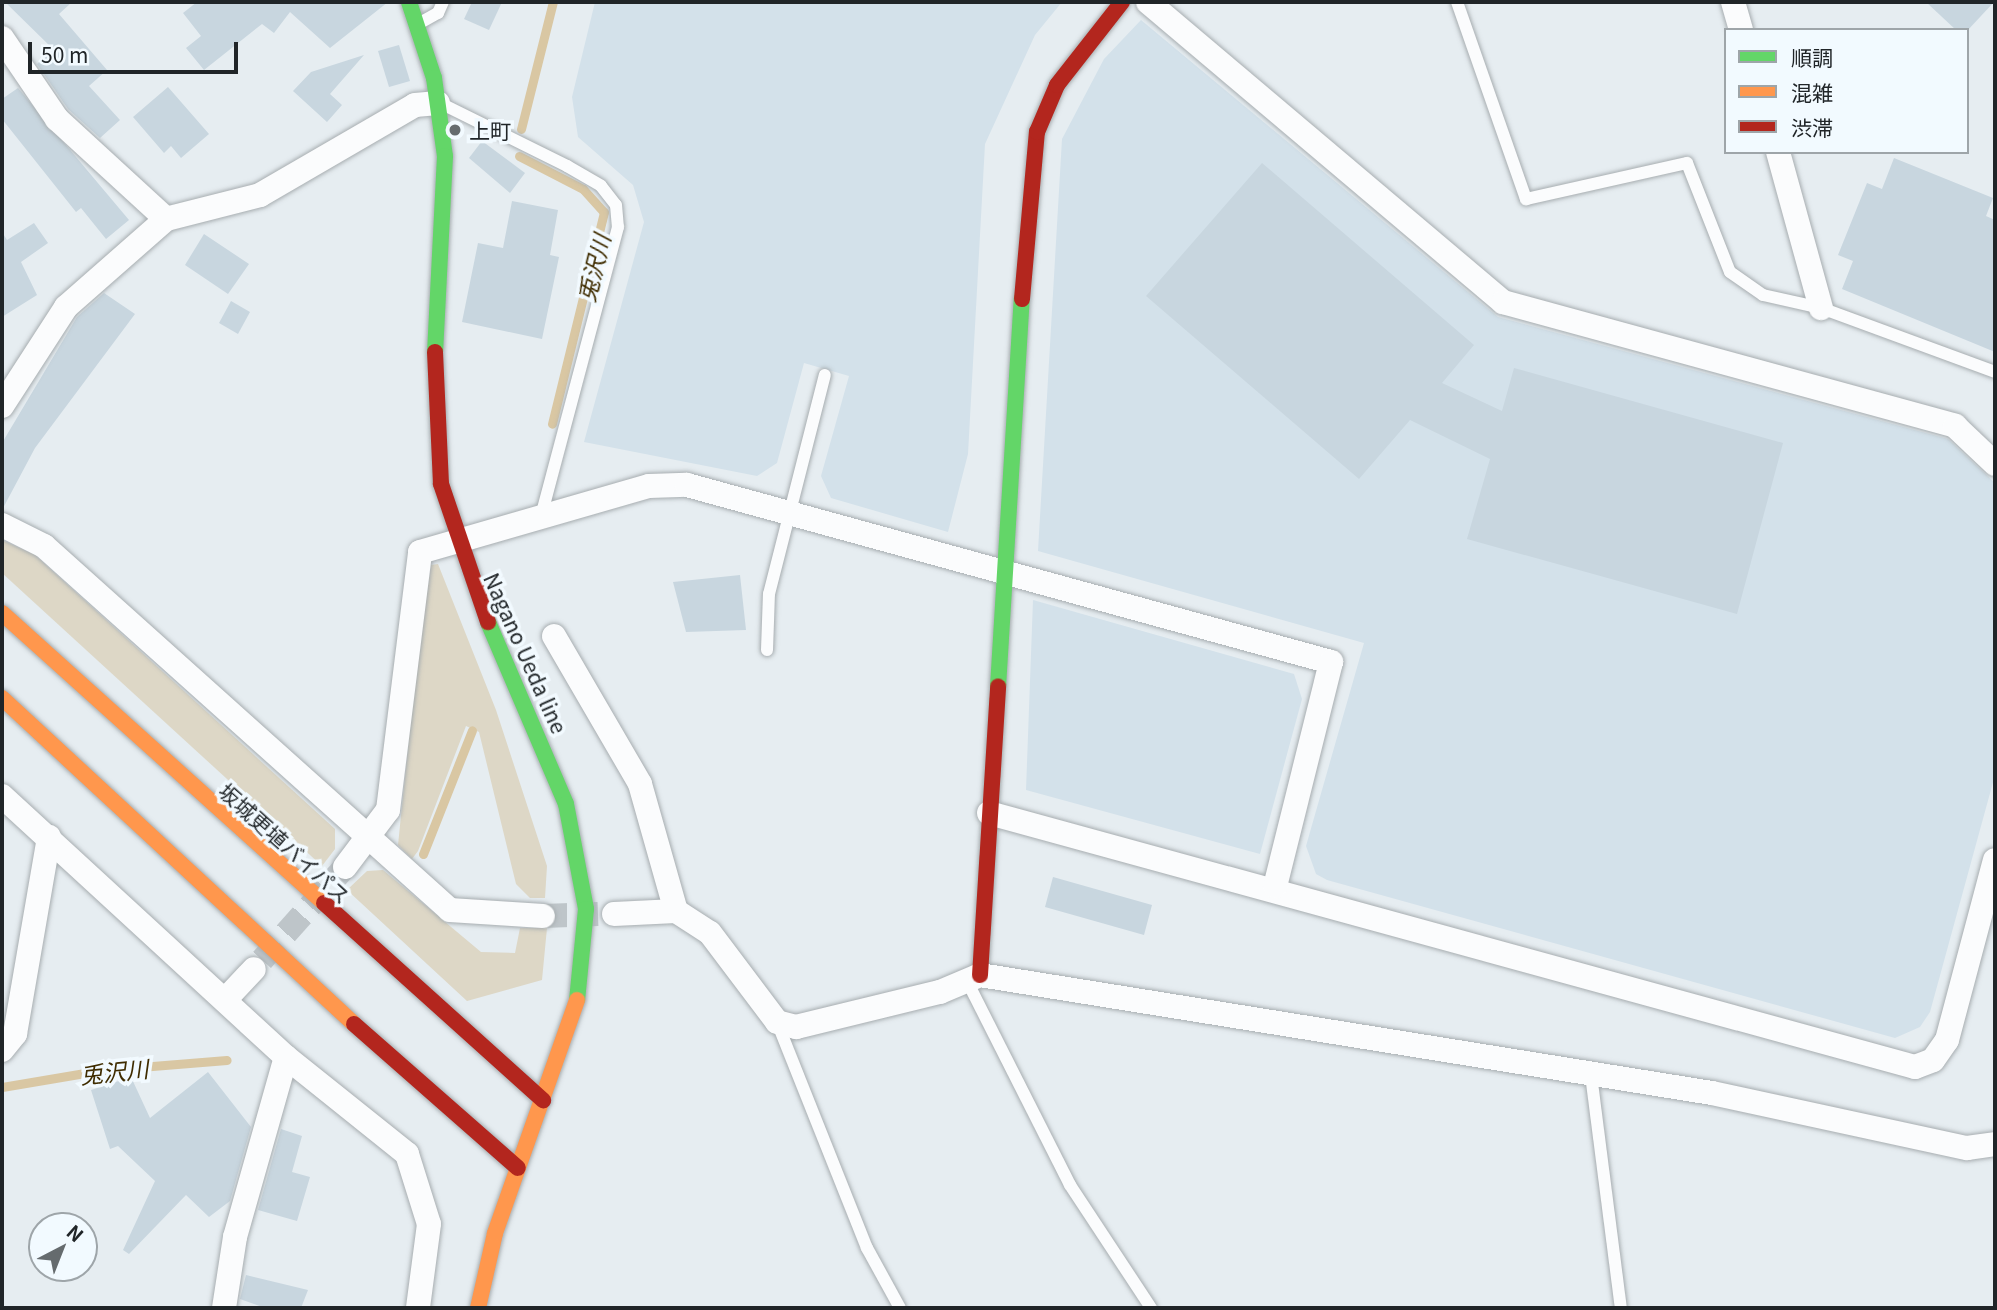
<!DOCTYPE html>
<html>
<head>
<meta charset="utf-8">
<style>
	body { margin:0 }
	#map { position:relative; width:1997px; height:1310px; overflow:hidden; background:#e6edf1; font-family:Georgia,"Noto Sans JP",serif }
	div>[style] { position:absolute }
	.built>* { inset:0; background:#d3e1ea }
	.green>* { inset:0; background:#ddd7c6 }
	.stream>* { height:9px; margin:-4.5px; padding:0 4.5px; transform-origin:4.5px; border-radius:4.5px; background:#d9c7a3 }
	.building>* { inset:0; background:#c8d6df }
	.street-tunnel>* { height:24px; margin-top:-12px; transform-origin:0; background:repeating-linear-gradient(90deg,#bec5c9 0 24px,transparent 0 36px) }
	.roads { filter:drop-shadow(0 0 2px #a7adb0) drop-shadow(0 0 2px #a7adb0) }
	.lane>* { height:12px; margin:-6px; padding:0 6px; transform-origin:6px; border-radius:6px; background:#fbfcfd }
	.street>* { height:24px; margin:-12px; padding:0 12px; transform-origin:12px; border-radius:12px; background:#fbfcfd }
	.fast>* { height:16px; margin:-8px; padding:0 8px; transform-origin:8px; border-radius:8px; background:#63d668 }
	.slow>* { height:16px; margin:-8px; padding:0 8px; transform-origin:8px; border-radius:8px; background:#ff974d }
	.jam>* { height:16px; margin:-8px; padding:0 8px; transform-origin:8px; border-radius:8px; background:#b3261e }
	.dots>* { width:19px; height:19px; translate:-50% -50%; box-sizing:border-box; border:4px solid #f2faff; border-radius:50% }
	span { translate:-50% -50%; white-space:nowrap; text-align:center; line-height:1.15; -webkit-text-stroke:7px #f2faff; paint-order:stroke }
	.poi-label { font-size:21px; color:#202528 }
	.left { translate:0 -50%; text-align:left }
	.street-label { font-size:21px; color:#202528 }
	.water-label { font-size:23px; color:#3f2c00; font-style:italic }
	.frame { position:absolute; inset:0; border:4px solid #202528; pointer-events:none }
	.legend { position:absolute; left:1724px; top:28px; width:245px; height:126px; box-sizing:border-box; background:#f2faff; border:2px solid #9ea5a9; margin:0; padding:9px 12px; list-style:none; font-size:21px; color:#202528 }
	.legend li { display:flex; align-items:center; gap:14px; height:35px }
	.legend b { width:35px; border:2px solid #9ea5a9 }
	.north { position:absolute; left:28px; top:1212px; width:70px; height:70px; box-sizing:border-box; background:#f2faff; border:2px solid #9ea5a9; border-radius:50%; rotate:42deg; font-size:19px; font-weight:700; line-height:28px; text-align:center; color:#202528 }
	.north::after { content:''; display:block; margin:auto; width:24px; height:32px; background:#656b6e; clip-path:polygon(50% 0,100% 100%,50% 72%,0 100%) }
	.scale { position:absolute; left:28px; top:42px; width:210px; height:32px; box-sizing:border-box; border:4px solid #202528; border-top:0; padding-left:9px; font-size:21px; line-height:24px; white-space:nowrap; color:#202528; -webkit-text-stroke:5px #f2faff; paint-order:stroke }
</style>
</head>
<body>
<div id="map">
	<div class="built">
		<i style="clip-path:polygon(595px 2px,1062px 2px,1035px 35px,985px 144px,968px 454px,948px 532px,831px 498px,821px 476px,849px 376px,804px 363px,777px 463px,757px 476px,584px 442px,644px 222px,633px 185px,578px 137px,572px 97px)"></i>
		<i style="clip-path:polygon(1141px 20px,1498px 317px,1948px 439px,1995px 483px,1995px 775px,1930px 1012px,1920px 1027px,1895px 1038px,1327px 880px,1316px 874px,1306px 846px,1364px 643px,1038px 551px,1062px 139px,1104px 59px)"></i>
		<i style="clip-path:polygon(1033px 600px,1294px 674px,1302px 699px,1260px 854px,1026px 790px)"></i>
	</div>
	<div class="green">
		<i style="clip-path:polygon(2px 540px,35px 555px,335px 829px,335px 849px,322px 866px,2px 573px)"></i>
		<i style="clip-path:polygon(438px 564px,496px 710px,547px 866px,545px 898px,530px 898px,516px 884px,479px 732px,466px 726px,418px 851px,412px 859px,398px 845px,417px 660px,431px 565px)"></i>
		<i style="clip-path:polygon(383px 870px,481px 952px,515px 953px,520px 928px,547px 928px,542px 980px,467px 1001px,347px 890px,367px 871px)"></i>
	</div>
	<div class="stream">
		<i style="left:521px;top:129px;width:131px;rotate:-75.9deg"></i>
		<i style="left:519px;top:156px;width:72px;rotate:27.3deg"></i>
		<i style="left:583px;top:189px;width:31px;rotate:48deg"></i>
		<i style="left:604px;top:212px;width:218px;rotate:103.8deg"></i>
		<i style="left:423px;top:854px;width:133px;rotate:-68.4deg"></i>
		<i style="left:2px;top:1087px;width:102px;rotate:-9.6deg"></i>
		<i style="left:103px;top:1070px;width:124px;rotate:-4.6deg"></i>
	</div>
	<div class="building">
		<i style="clip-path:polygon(5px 2px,72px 2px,59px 14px,107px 70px,89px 86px,120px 120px,100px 138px,68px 109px,37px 64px,54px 50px)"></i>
		<i style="clip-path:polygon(197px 2px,388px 2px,330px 48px,290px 12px,274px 33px,262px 24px,204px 70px,186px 48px,201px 36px,183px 13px)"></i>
		<i style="clip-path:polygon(472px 2px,502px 2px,489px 30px,464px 19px)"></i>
		<i style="clip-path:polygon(1926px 2px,1994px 2px,1967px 31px,1956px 30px)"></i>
		<i style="clip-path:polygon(399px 45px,410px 81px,389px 87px,378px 51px)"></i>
		<i style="clip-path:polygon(364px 55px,330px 94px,342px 105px,327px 122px,293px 91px,311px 72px)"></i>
		<i style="clip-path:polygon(168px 87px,209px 134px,181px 158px,171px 146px,164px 153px,133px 117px)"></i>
		<i style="clip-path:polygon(18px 88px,129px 220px,106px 239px,81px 208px,76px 212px,2px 119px,2px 99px)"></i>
		<i style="clip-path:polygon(482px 141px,525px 173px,510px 193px,469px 158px)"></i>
		<i style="clip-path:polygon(1894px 158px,1993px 198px,1986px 216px,1995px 220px,1995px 352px,1842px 289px,1853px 261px,1838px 255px,1867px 183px,1882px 189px)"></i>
		<i style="clip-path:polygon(1262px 163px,1474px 345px,1442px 383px,1502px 411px,1514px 368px,1783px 443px,1737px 614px,1467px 539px,1490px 459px,1410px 420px,1359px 479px,1146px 296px)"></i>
		<i style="clip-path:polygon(512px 201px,558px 210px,550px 255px,559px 257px,542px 339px,462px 322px,478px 243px,503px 248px)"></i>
		<i style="clip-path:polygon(34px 223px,48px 243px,21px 262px,37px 295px,2px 317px,2px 232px,7px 240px)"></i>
		<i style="clip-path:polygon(204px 234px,249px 264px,228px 294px,185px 265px)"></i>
		<i style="clip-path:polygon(104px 293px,135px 314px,35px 448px,2px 510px,2px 443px,77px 317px)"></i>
		<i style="clip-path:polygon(231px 301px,250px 312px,238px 334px,219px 323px)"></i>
		<i style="clip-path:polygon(740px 575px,746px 630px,686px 632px,673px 582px)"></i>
		<i style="clip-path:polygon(1053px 877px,1152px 905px,1144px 935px,1045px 907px)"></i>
		<i style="clip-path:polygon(208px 1072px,251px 1127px,230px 1201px,209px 1217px,186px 1195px,129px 1254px,123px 1250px,155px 1181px,118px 1146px,110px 1149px,91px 1090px,131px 1077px,150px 1118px)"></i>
		<i style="clip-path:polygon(281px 1129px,302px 1136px,292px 1172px,310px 1177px,297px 1221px,258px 1210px)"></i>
		<i style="clip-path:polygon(246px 1275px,308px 1290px,301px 1308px,265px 1308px,240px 1299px)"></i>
	</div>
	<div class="street-tunnel">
		<i style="left:543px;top:916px;width:55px;rotate:-2.1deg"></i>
		<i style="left:262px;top:960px;width:125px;rotate:-48.3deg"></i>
	</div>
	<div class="roads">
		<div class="lane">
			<i style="left:1457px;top:2px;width:209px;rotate:70.7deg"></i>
			<i style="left:1526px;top:199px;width:165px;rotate:-12.6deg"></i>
			<i style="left:1687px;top:163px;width:117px;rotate:68.5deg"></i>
			<i style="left:1730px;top:272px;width:40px;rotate:34.9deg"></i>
			<i style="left:1763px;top:295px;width:59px;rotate:12.6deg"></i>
			<i style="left:1821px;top:308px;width:185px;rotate:20.2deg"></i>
			<i style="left:418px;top:24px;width:23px;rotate:-29deg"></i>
			<i style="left:438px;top:13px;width:12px;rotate:-66deg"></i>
			<i style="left:442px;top:104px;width:140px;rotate:26.4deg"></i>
			<i style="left:567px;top:166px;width:39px;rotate:30deg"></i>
			<i style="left:601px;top:186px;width:24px;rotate:52deg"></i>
			<i style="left:616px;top:205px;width:22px;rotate:85deg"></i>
			<i style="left:618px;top:227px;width:296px;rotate:104.9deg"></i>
			<i style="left:767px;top:650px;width:56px;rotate:-88deg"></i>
			<i style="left:769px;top:594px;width:226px;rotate:-75.7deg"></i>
			<i style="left:968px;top:983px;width:226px;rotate:63.2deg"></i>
			<i style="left:1070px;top:1185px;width:147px;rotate:56.6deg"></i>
			<i style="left:777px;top:1022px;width:243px;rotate:68.3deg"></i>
			<i style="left:867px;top:1248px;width:68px;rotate:61.2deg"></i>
			<i style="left:1591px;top:1075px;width:235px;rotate:82.7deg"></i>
		</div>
		<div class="street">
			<i style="left:1148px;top:2px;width:465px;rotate:40.2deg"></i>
			<i style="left:1503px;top:302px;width:469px;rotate:15.3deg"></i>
			<i style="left:1955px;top:426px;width:55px;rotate:43.5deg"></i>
			<i style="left:1733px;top:2px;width:29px;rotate:74deg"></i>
			<i style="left:2px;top:38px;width:98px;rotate:55.8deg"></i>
			<i style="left:57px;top:119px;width:148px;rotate:42.5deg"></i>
			<i style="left:1778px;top:152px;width:162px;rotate:74.6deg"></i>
			<i style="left:2px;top:406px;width:118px;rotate:-57.1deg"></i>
			<i style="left:66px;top:307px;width:133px;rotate:-41.3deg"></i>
			<i style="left:166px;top:219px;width:97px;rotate:-14.3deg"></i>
			<i style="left:260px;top:195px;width:179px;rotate:-30.1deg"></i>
			<i style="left:415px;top:105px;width:23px;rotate:-5deg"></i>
			<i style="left:2px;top:525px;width:47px;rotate:26.6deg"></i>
			<i style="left:44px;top:546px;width:545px;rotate:41.88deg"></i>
			<i style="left:450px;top:910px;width:93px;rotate:3.7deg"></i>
			<i style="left:554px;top:636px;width:171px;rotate:59.8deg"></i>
			<i style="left:640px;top:784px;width:132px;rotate:74.2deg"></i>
			<i style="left:2px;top:796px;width:386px;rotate:42.6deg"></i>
			<i style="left:286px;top:1057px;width:155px;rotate:38.7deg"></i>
			<i style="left:407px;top:1154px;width:73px;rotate:72.6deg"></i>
			<i style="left:429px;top:1224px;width:85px;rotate:97.5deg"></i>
			<i style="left:989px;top:813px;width:960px;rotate:15.34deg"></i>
			<i style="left:1915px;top:1067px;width:19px;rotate:-21deg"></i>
			<i style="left:1933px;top:1060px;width:24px;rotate:-55deg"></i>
			<i style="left:1947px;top:1040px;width:186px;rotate:-75.1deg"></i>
			<i style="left:345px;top:867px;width:71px;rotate:-53deg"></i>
			<i style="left:388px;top:810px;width:260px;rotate:-82.9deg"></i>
			<i style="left:420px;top:552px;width:238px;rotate:-16.1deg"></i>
			<i style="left:649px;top:486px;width:38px;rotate:-2deg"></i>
			<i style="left:687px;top:485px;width:668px;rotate:15.37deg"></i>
			<i style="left:1331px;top:662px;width:231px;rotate:104deg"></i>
			<i style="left:614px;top:914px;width:62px;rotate:-2.8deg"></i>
			<i style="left:676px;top:911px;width:40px;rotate:32.9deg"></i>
			<i style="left:710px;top:933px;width:111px;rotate:53deg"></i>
			<i style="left:777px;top:1022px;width:20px;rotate:15deg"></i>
			<i style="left:796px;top:1027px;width:148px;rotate:-13.7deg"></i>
			<i style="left:940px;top:992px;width:43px;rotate:-23deg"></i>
			<i style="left:980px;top:975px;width:741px;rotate:9.16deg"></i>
			<i style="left:1712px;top:1093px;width:261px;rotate:12.2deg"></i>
			<i style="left:1967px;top:1148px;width:28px;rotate:-8deg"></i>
			<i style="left:225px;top:1000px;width:42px;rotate:-46.9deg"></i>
			<i style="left:2px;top:1050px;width:21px;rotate:-51deg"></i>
			<i style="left:15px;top:1034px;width:200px;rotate:-80.2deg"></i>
			<i style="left:224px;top:1308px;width:72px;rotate:-81.2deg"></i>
			<i style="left:235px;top:1237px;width:187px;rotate:-74.2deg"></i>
		</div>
		<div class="fast">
			<i style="left:409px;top:2px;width:80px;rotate:71.8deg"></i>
			<i style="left:434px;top:78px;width:79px;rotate:82deg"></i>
			<i style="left:445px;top:156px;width:196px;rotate:92.9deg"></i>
			<i style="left:488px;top:622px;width:198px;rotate:66.8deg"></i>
			<i style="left:566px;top:804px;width:107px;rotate:79.2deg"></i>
			<i style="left:586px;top:909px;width:91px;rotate:95.6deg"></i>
			<i style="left:998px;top:687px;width:389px;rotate:-86.5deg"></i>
		</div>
		<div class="slow">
			<i style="left:2px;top:613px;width:433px;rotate:42deg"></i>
			<i style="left:2px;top:698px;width:480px;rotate:42.8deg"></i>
			<i style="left:478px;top:1308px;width:77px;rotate:-77.2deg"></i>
			<i style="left:495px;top:1233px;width:247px;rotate:-70.6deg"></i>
		</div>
		<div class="jam">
			<i style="left:1022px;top:299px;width:168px;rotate:-84.9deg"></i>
			<i style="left:1037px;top:132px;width:51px;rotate:-66.9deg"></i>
			<i style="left:1057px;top:85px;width:105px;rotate:-51.9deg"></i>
			<i style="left:435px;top:352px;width:132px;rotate:87.4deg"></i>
			<i style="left:441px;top:484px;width:146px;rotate:71.2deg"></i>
			<i style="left:324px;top:903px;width:295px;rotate:42deg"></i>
			<i style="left:980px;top:975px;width:289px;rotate:-86.4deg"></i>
			<i style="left:354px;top:1024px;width:218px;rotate:41.3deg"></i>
		</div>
	</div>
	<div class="dots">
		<i style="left:455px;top:130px;background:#656b6e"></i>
	</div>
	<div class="poi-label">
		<span class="left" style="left:469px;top:130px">上町</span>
	</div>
	<div class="street-label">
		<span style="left:526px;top:653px;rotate:66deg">Nagano Ueda line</span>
		<span style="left:285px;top:843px;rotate:42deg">坂城更埴バイパス</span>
	</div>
	<div class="water-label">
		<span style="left:593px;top:268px;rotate:-76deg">兎沢川</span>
		<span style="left:114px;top:1071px;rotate:-6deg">兎沢川</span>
	</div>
	<div class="frame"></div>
	<ul class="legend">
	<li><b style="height:9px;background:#63d668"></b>順調</li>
	<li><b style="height:9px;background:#ff974d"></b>混雑</li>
	<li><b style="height:9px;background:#b3261e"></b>渋滞</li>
	</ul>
	<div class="north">N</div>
	<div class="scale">50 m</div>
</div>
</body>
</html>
